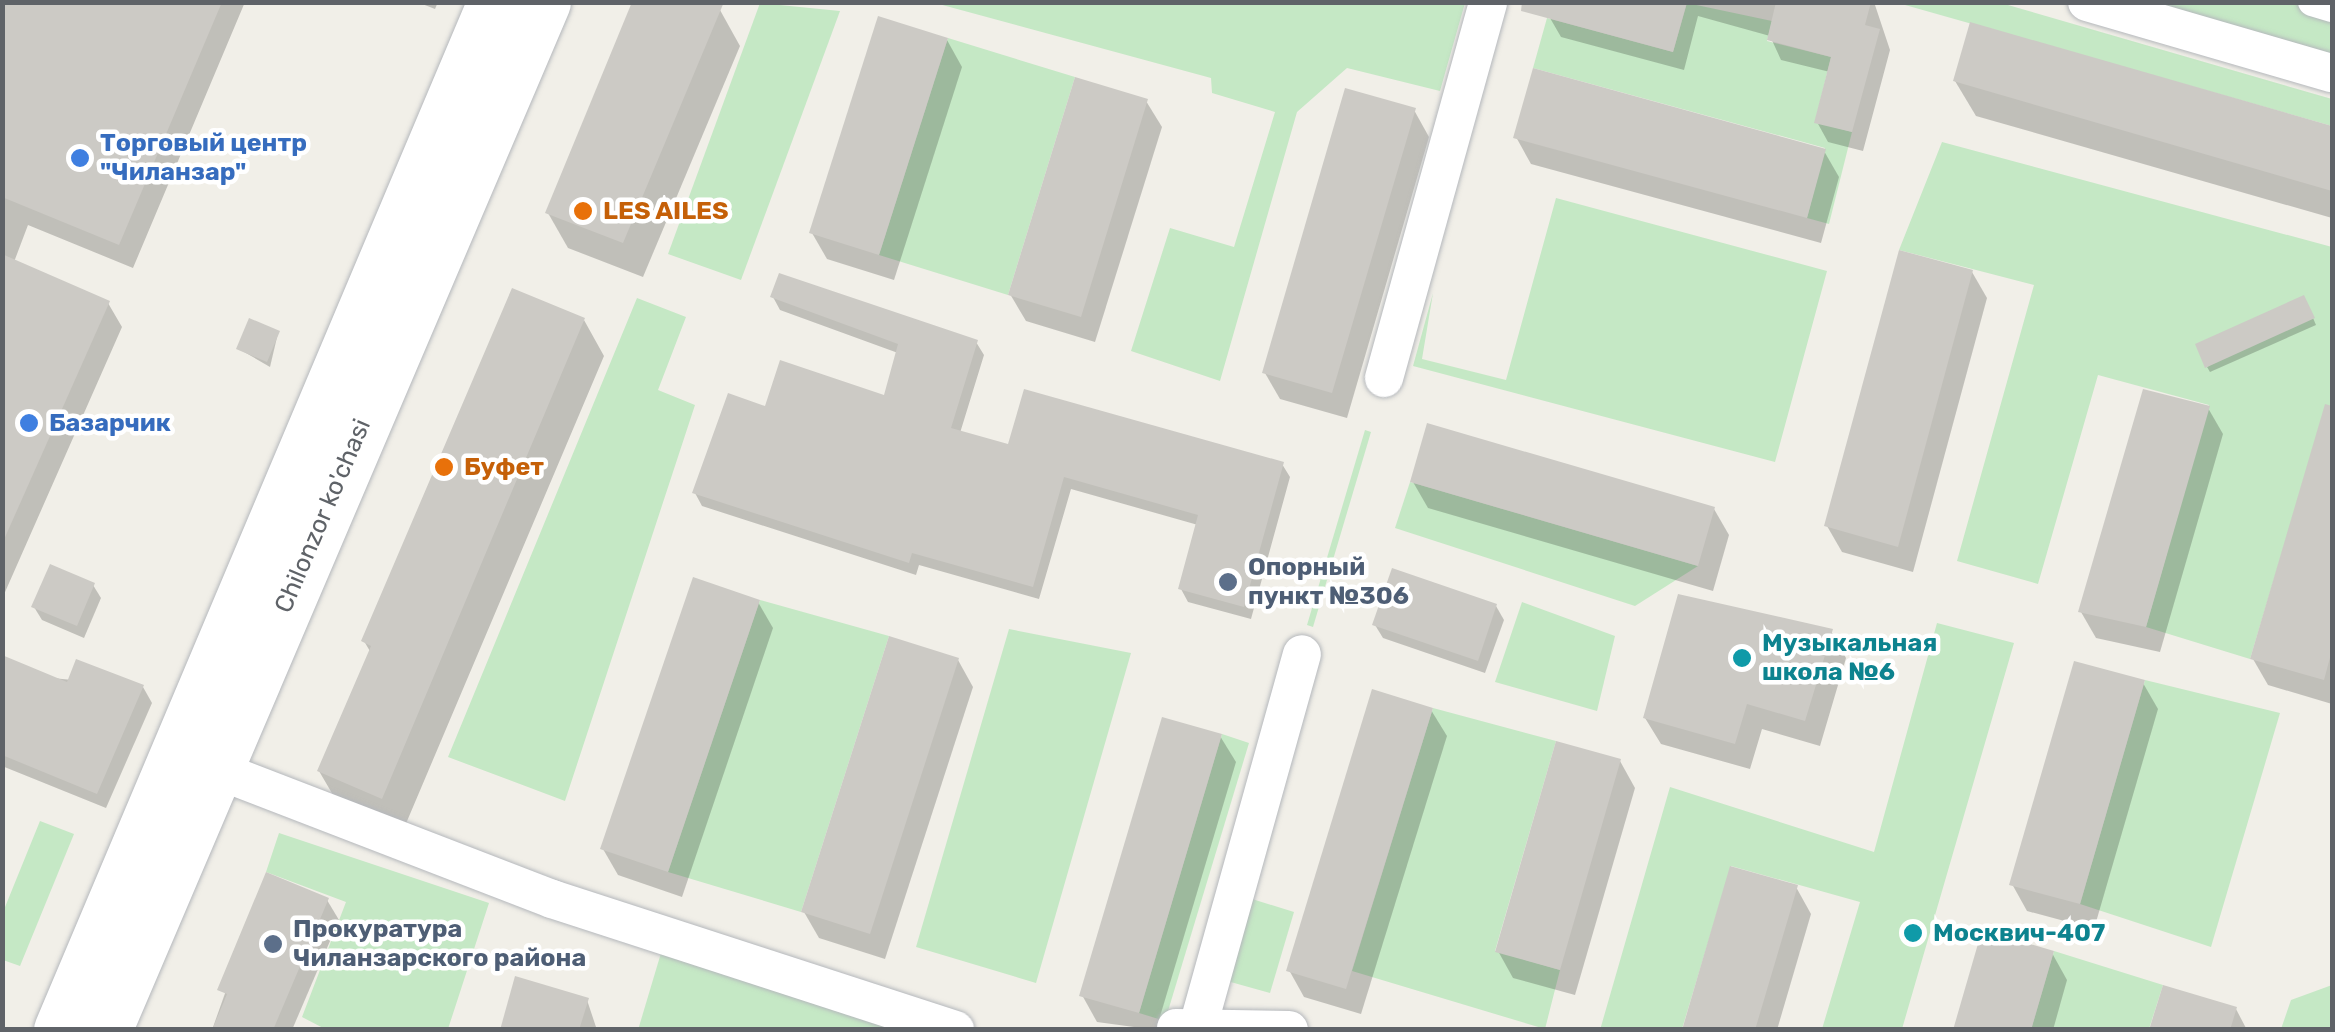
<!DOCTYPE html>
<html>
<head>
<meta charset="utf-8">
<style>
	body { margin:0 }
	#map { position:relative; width:2335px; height:1032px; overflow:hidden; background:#f1efe8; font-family:Rubik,sans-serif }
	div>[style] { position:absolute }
	.green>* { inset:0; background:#c5e8c5 }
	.shadow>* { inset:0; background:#0003 }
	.building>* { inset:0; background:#cccac5 }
	.roads { filter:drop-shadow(0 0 2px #b5b8bc) drop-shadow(0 0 2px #b5b8bc) }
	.pedestrian>* { height:28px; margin:-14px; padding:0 14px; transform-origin:14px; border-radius:14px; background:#fff }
	.minor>* { height:38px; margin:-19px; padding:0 19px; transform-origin:19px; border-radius:19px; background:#fff }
	.secondary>* { height:55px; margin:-27.5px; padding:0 27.5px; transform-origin:27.5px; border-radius:27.5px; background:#fff }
	.dots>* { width:28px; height:28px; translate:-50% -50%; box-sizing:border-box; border:5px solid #fff; border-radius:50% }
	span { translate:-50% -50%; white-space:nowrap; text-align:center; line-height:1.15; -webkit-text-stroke:9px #fff; paint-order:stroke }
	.shop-label { font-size:25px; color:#366cbe; font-weight:700 }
	.left { translate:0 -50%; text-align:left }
	.food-label { font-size:25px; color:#c56008; font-weight:700 }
	.street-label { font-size:25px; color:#5f6368 }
	.service-label { font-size:25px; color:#4e5e75; font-weight:700 }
	.culture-label { font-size:25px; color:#0d838f; font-weight:700 }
	.frame { position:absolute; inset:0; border:5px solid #5f6368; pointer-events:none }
</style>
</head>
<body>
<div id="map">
	<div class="green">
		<i style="clip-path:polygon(760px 3px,840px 11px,741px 280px,668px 254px)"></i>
		<i style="clip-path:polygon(935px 3px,1465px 3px,1440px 91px,1347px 68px,1297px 112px,1220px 381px,1131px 351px,1170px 228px,1234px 247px,1275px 112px,1212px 93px,1211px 78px)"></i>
		<i style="clip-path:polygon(1687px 3px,1772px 21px,1767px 41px,1831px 57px,1815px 122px,1852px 132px,1829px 224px,1807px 218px,1825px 148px,1533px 68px,1547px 18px,1673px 52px)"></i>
		<i style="clip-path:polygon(1898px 3px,2001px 3px,2332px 99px,2332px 126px)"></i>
		<i style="clip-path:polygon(2151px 3px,2332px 3px,2332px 55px)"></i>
		<i style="clip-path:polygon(948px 38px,1075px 77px,1008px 295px,879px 255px)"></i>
		<i style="clip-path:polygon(1942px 142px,2332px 247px,2332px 440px,2317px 436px,2250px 659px,2146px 627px,2209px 405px,2098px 375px,2038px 584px,1957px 561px,2034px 285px,1899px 250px)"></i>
		<i style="clip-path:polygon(1556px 198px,1827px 271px,1775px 462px,1413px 366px,1433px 293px,1422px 359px,1506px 380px)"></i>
		<i style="clip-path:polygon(637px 298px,686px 317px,658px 390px,695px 405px,565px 801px,448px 757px)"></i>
		<i style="clip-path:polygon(1365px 430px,1371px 432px,1313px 627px,1307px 625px)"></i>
		<i style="clip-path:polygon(1410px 482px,1698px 566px,1635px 606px,1395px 528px)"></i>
		<i style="clip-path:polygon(760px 600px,889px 636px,801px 912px,668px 872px)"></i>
		<i style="clip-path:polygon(1522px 602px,1615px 636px,1597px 711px,1495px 682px)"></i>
		<i style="clip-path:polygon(1937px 623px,2014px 643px,1902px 1029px,1822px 1029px,1860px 902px,1731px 866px,1682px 1029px,1600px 1030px,1670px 787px,1874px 852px)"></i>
		<i style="clip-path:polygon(1009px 629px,1131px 653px,1036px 983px,916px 947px)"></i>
		<i style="clip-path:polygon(2145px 680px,2280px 713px,2211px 947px,2080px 904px)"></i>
		<i style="clip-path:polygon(1433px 708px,1556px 741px,1495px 951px,1560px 970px,1545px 1029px,1352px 971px)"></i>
		<i style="clip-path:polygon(1222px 734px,1249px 743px,1165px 1021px,1139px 1013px)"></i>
		<i style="clip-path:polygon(40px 821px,74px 834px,20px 966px,3px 960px,3px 912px)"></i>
		<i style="clip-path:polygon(279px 833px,489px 903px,448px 1029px,325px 1029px,302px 1017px,346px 902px,266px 872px)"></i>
		<i style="clip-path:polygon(1252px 899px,1294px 912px,1270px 993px,1227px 981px)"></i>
		<i style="clip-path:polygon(2054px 951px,2163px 985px,2149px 1029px,2031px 1030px)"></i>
		<i style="clip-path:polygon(661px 953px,897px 1030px,638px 1030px)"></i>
		<i style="clip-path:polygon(2332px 985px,2332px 1029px,2281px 1029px,2291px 1000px)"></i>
	</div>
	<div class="shadow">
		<i style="clip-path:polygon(2px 2px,245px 2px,133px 268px,28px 225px,14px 262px,108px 303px,122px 327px,2px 599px)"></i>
		<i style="clip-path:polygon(417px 2px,438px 2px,435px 9px)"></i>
		<i style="clip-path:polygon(1659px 2px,1874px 2px,1890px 50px,1863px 151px,1828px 142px,1817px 122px,1830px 72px,1781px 60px,1770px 36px,1698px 16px,1684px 70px,1561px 37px,1550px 18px)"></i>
		<i style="clip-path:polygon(720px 10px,740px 46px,643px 277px,568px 248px,548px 213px)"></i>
		<i style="clip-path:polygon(1972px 25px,2332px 128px,2332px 218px,1976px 116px,1955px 81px)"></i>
		<i style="clip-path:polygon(947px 40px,962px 67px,894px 280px,827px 259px,812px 233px)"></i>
		<i style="clip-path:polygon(1146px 101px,1162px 127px,1095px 342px,1026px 321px,1010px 294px)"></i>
		<i style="clip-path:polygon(1414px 110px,1429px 137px,1347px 418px,1280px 399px,1265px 373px)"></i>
		<i style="clip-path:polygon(1516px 137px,1824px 151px,1839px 177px,1821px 243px,1531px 164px)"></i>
		<i style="clip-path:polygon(1972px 272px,1987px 298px,1913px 572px,1842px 552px,1827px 526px)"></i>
		<i style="clip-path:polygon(773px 297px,976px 342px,984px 355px,960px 433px,1010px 447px,1282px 464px,1290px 477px,1251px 619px,1188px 602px,1181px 589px,1198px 525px,1071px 489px,1039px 599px,919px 565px,916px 575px,702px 506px,695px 493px,766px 410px,886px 398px,898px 353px,780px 310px)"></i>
		<i style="clip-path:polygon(2307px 304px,2316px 325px,2210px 372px,2207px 367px)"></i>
		<i style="clip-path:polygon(584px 320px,604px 356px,402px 833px,340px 807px,319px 771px,371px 653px,364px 641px)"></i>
		<i style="clip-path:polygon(278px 333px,270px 367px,239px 349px)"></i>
		<i style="clip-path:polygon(2208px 408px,2223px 434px,2160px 652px,2096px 638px,2081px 612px)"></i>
		<i style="clip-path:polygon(2318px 439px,2332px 443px,2332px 704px,2268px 685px,2253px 659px)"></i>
		<i style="clip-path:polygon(1413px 482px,1714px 509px,1729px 535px,1713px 591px,1428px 508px)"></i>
		<i style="clip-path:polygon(93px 585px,101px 598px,84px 638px,42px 620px,34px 607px)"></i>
		<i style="clip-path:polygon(758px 602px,773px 628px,682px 897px,618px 875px,603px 849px)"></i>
		<i style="clip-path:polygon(1496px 606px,1504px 620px,1485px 673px,1383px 638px,1375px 625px)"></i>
		<i style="clip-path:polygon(1831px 631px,1846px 658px,1820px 746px,1762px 729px,1750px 769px,1661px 744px,1645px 718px)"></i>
		<i style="clip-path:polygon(958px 660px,973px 687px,885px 959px,819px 938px,804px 912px)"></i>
		<i style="clip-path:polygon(2px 673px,143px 687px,152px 703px,106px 808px,2px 766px)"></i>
		<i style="clip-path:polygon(2143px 683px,2158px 709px,2094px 929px,2027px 911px,2012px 884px)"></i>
		<i style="clip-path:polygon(1431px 710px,1447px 736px,1361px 1014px,1304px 997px,1289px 970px)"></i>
		<i style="clip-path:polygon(1220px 736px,1236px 762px,1156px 1030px,1097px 1022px,1082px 995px)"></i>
		<i style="clip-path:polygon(1620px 761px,1635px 788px,1575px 995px,1513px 978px,1498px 951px)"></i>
		<i style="clip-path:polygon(267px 875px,327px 900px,339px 920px,292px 1030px,212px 1030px)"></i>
		<i style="clip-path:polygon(1796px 887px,1811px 914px,1777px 1030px,1685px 1030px)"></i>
		<i style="clip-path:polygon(2052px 953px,2067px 980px,2053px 1030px,1956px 1030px)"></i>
		<i style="clip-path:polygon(587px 1000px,597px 1030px,502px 1030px)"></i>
		<i style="clip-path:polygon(2236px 1009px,2247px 1030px,2151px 1030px)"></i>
	</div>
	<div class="building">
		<i style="clip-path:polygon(2px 2px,222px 2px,119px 245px,2px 197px)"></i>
		<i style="clip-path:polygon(632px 2px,724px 2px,623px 243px,545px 213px)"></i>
		<i style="clip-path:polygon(1522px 2px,1687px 2px,1673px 52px,1521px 11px)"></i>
		<i style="clip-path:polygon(1776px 2px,1871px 2px,1865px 25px,1880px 29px,1852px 132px,1814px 123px,1831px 57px,1767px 40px)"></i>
		<i style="clip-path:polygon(878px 16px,948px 38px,879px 255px,809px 233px)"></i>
		<i style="clip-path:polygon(1970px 22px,2332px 126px,2332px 191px,1953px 81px)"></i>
		<i style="clip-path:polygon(1533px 68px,1826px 149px,1807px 218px,1513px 138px)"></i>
		<i style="clip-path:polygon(1075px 77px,1148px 99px,1081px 317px,1008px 295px)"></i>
		<i style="clip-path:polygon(1345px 88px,1416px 108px,1332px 393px,1262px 373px)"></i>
		<i style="clip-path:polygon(1899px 250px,1973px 270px,1898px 547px,1824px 526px)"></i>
		<i style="clip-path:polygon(2px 254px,110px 301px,2px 544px)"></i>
		<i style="clip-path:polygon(779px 273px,978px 340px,951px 428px,1008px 444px,1024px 389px,1284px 462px,1244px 607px,1178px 589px,1198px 515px,1064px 477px,1033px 587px,912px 553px,909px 563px,692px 493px,728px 393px,765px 406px,780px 360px,884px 395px,898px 344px,770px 297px)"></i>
		<i style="clip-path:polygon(512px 288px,585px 318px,382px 799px,317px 771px,371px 646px,361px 641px)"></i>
		<i style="clip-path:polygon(2304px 295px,2315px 318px,2205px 368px,2195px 344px)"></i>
		<i style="clip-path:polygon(249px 318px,280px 331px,267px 362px,236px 349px)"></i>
		<i style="clip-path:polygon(2143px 389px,2210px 406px,2146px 627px,2078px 612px)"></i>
		<i style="clip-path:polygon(2325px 404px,2332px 406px,2332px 650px,2324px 680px,2250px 659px)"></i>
		<i style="clip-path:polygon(1427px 423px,1715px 507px,1698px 566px,1410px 482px)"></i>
		<i style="clip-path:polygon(50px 564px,95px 583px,77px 626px,31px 607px)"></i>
		<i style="clip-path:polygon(1392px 568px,1497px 604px,1478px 661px,1372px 625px)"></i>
		<i style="clip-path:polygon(693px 577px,760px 600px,668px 872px,600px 849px)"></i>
		<i style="clip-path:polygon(1678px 594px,1833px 629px,1805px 721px,1747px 704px,1735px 744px,1643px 718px)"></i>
		<i style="clip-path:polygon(889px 636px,959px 658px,870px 934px,801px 912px)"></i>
		<i style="clip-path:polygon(2px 655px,67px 682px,76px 659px,144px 685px,97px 794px,2px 755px)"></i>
		<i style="clip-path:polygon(2074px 661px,2145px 680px,2080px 904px,2009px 885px)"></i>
		<i style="clip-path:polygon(1372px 689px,1433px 708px,1346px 989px,1286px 971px)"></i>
		<i style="clip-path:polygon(1162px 717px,1222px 734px,1139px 1013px,1079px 996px)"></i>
		<i style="clip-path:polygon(1556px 741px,1621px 759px,1560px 970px,1495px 952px)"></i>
		<i style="clip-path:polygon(1730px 866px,1798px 885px,1755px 1030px,1682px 1030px)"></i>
		<i style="clip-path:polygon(266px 872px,329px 898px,273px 1030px,212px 1030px,227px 994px,217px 990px)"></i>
		<i style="clip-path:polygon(1982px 930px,2054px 951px,2031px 1030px,1953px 1030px)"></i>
		<i style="clip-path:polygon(515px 976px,589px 998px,579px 1030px,500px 1030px)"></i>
		<i style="clip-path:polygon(2163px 985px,2237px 1007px,2230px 1030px,2149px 1030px)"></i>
	</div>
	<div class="roads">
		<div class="pedestrian">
			<i style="left:2312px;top:2px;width:21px;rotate:17deg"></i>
		</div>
		<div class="minor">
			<i style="left:2087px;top:2px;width:255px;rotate:16.2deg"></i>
			<i style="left:1384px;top:378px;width:390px;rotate:-74.5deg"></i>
			<i style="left:215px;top:769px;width:361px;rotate:21.1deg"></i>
			<i style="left:552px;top:899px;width:424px;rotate:18deg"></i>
			<i style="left:1176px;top:1028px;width:113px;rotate:1deg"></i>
			<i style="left:1197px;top:1030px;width:390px;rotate:-74.4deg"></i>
		</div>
		<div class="secondary">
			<i style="left:61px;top:1030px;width:1116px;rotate:-67.11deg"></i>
			<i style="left:104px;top:1030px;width:1118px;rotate:-66.88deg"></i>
		</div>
	</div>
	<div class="dots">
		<i style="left:80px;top:158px;background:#3f7fe0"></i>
		<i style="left:583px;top:211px;background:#e8710a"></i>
		<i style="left:29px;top:423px;background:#3f7fe0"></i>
		<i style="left:444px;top:467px;background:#e8710a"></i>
		<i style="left:1228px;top:582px;background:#5c6f8a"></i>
		<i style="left:1742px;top:658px;background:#0f9aa8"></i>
		<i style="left:1913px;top:933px;background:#0f9aa8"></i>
		<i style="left:273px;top:944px;background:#5c6f8a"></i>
	</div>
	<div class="shop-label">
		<span class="left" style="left:100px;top:158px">Торговый центр<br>"Чиланзар"</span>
		<span class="left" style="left:49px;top:423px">Базарчик</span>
	</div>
	<div class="food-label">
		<span class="left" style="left:603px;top:211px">LES AILES</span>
		<span class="left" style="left:464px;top:467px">Буфет</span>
	</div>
	<div class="street-label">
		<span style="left:323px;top:516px;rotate:-67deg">Chilonzor ko'chasi</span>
	</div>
	<div class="service-label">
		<span class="left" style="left:1248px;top:582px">Опорный<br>пункт №306</span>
		<span class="left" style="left:293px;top:944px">Прокуратура<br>Чиланзарского района</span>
	</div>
	<div class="culture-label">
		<span class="left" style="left:1762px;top:658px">Mузыкальная<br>школа №6</span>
		<span class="left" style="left:1933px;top:933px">Москвич-407</span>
	</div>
	<div class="frame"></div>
</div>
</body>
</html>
